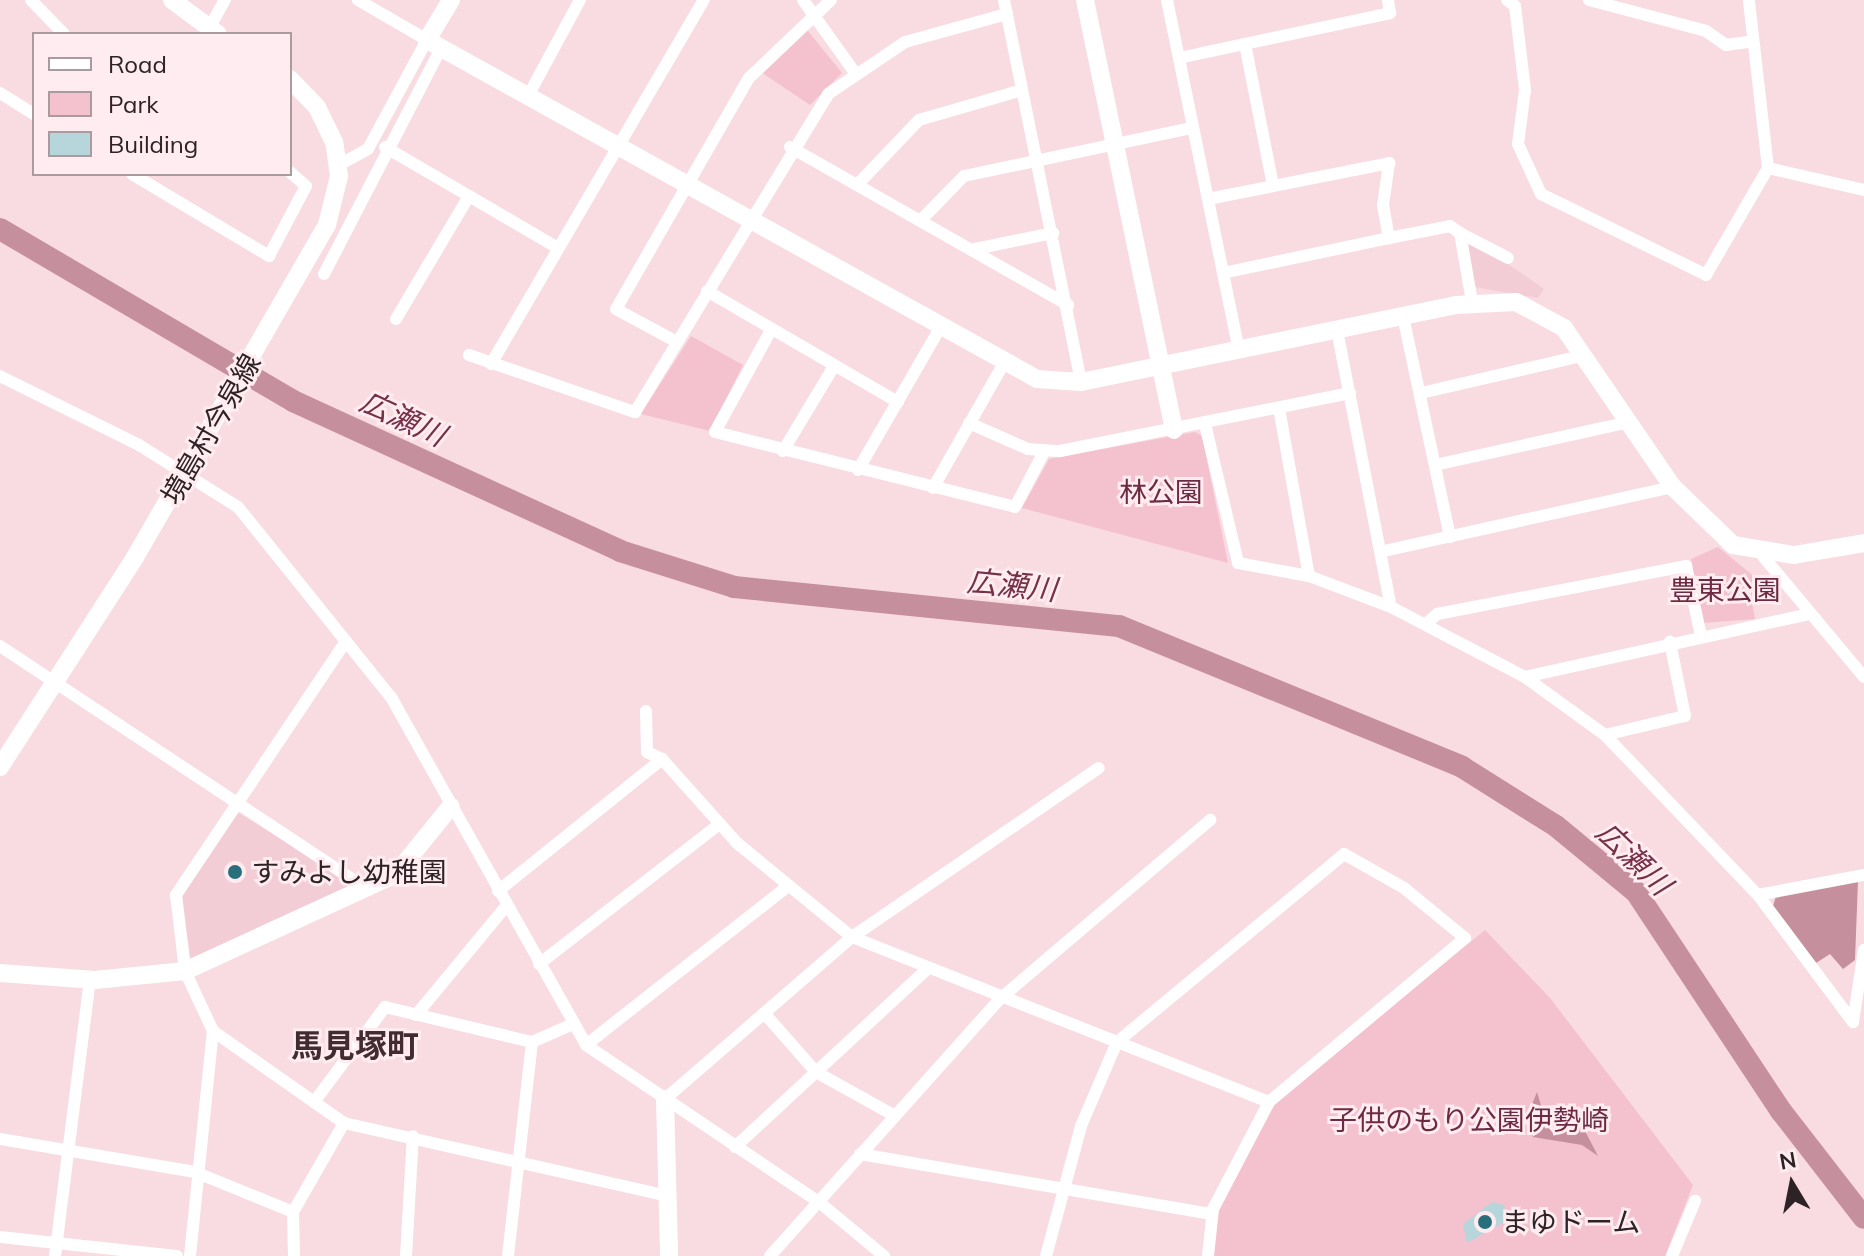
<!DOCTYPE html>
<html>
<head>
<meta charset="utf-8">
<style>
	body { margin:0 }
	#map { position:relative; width:1864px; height:1256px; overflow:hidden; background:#f9dbe2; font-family:Mulish,"Noto Sans JP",sans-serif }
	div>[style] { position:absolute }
	.built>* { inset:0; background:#f2cdd6 }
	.green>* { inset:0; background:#f4c1cf }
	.water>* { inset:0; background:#c68f9e }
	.river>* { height:22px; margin:-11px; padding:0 11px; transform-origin:11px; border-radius:11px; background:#c68f9e }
	.building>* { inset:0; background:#b7d6dc }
	.street>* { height:12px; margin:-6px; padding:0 6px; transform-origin:6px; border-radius:6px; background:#fff }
	.secondary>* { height:18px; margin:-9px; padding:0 9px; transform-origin:9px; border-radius:9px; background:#fff }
	.dots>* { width:22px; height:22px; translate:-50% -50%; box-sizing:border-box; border:4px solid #feecf0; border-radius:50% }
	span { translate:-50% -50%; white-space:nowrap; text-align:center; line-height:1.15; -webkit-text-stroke:6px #feecf0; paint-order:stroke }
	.street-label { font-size:28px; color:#2d2225 }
	.park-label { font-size:28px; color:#6d2a42 }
	.poi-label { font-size:28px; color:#2d2225 }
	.left { translate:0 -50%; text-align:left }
	.water-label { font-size:30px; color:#763149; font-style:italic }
	.quarter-label { font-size:32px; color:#422c32; font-weight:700 }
	.legend { position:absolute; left:32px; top:32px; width:260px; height:144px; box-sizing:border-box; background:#feecf0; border:2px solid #aa9b9f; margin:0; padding:10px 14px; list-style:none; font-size:24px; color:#2d2225 }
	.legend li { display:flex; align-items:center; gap:16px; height:40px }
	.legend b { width:40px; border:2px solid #aa9b9f }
	.north { position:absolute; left:1752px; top:1144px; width:80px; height:80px; -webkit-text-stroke:6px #feecf0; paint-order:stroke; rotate:350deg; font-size:22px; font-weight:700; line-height:32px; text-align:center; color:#2d2225 }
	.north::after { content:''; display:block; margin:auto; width:28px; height:36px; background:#2d2225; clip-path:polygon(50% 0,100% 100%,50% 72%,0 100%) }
</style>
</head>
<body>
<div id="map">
	<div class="built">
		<i style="clip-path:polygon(1473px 240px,1544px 289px,1538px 298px,1475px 287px,1466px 244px)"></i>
		<i style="clip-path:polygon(237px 812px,360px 888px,191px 961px,182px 896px)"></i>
	</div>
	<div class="green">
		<i style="clip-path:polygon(804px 26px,842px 73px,810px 105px,761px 72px)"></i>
		<i style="clip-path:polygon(691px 336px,743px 365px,710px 431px,641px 414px)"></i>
		<i style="clip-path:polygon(1195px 432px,1202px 436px,1228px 563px,1022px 508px,1049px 459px)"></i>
		<i style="clip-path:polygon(1718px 547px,1767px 587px,1752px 603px,1755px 619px,1703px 623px,1691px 559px)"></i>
		<i style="clip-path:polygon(1485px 930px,1550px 998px,1693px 1185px,1665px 1256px,1214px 1256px,1217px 1210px,1276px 1102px)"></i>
	</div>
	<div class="water">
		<i style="clip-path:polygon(1858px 881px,1855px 960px,1843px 969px,1830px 954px,1816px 963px,1773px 906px,1776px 896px)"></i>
		<i style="clip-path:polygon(1537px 1092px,1543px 1112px,1584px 1129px,1598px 1156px,1582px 1145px,1533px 1137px,1527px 1117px)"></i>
	</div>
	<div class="river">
		<i style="left:0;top:229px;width:340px;rotate:30.4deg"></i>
		<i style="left:293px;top:401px;width:360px;rotate:24.6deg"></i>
		<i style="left:620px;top:551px;width:120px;rotate:17.5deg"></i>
		<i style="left:734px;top:587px;width:387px;rotate:5.8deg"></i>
		<i style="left:1119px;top:626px;width:371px;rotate:22.3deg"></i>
		<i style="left:1462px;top:767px;width:111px;rotate:32.1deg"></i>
		<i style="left:1556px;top:826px;width:104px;rotate:39.5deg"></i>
		<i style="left:1636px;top:892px;width:263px;rotate:56.5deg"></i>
		<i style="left:1781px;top:1111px;width:135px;rotate:52.2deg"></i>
	</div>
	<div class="building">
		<i style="clip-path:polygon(1492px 1202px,1504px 1205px,1506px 1221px,1467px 1243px,1463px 1224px)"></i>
	</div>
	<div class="street">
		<i style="left:31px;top:0;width:47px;rotate:45.9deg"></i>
		<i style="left:803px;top:0;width:86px;rotate:54.5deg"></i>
		<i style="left:1004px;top:0;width:390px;rotate:78.6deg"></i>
		<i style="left:1167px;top:0;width:357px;rotate:78.4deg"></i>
		<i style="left:1507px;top:0;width:10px;rotate:37deg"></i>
		<i style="left:1515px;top:6px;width:85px;rotate:83.2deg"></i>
		<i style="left:1525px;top:90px;width:54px;rotate:97.4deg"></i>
		<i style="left:1518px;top:144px;width:55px;rotate:65.3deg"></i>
		<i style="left:1541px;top:194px;width:184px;rotate:26.1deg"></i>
		<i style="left:1706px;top:275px;width:124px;rotate:-59.9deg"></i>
		<i style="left:1768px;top:168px;width:169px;rotate:-96.5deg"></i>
		<i style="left:1589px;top:0;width:121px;rotate:14.8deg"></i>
		<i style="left:1706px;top:31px;width:24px;rotate:35deg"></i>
		<i style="left:1726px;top:45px;width:27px;rotate:-8deg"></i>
		<i style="left:207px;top:32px;width:37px;rotate:-61deg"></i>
		<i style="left:1245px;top:44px;width:145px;rotate:78.8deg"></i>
		<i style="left:1179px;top:58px;width:216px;rotate:-12deg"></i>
		<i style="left:1390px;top:13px;width:13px;rotate:-99deg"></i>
		<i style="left:0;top:93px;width:40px;rotate:32deg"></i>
		<i style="left:528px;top:96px;width:109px;rotate:-61.6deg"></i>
		<i style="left:385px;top:147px;width:97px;rotate:30.3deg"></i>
		<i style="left:469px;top:196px;width:143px;rotate:120.7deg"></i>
		<i style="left:790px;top:147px;width:320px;rotate:29.6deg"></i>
		<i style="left:339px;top:165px;width:33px;rotate:-29deg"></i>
		<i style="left:368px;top:149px;width:124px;rotate:-61.6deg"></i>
		<i style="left:427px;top:40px;width:80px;rotate:-149.9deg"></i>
		<i style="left:1768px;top:168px;width:98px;rotate:12.9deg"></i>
		<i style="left:132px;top:174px;width:160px;rotate:30.9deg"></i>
		<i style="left:269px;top:256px;width:79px;rotate:-62.1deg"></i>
		<i style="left:306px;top:186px;width:21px;rotate:-139deg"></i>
		<i style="left:857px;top:185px;width:90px;rotate:-46.4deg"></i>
		<i style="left:919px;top:120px;width:107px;rotate:-16.2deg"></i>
		<i style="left:469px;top:196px;width:103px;rotate:30.3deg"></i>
		<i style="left:1208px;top:199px;width:185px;rotate:-11.2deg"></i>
		<i style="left:1389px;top:163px;width:42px;rotate:98.1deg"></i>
		<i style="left:1383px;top:205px;width:34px;rotate:80deg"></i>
		<i style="left:1389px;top:238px;width:62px;rotate:-11.1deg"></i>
		<i style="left:1450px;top:226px;width:12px;rotate:35deg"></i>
		<i style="left:1460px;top:233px;width:70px;rotate:80.1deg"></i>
		<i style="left:921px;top:220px;width:62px;rotate:-45.7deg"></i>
		<i style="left:964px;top:176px;width:233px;rotate:-11.9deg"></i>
		<i style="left:1460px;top:233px;width:54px;rotate:27.5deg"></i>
		<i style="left:975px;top:249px;width:80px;rotate:-11.6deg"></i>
		<i style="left:1223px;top:273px;width:170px;rotate:-11.9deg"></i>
		<i style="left:324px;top:274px;width:254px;rotate:-62.6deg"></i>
		<i style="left:707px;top:291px;width:221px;rotate:30.2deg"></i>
		<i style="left:1403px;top:316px;width:226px;rotate:78deg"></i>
		<i style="left:771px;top:330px;width:116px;rotate:118.8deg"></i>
		<i style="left:715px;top:432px;width:309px;rotate:14deg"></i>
		<i style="left:1015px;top:507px;width:62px;rotate:-62.2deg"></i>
		<i style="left:1337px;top:330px;width:282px;rotate:79deg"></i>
		<i style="left:677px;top:342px;width:69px;rotate:-151.6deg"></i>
		<i style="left:616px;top:309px;width:267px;rotate:-60.1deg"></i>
		<i style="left:749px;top:78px;width:113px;rotate:-43.6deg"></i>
		<i style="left:469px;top:355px;width:176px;rotate:19deg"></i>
		<i style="left:635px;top:412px;width:372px;rotate:-58.7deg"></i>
		<i style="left:828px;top:94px;width:93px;rotate:-34deg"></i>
		<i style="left:905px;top:42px;width:106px;rotate:-15.4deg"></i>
		<i style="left:491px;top:364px;width:422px;rotate:-59.7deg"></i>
		<i style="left:0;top:376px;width:155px;rotate:26.4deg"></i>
		<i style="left:139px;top:445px;width:117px;rotate:32.1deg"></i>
		<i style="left:238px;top:507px;width:244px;rotate:51.2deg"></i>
		<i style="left:391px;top:697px;width:399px;rotate:60.7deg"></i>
		<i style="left:586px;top:1045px;width:281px;rotate:34deg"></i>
		<i style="left:819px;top:1202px;width:85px;rotate:39.7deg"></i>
		<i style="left:1421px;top:393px;width:168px;rotate:-13deg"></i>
		<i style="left:1279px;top:408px;width:171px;rotate:79.9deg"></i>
		<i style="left:969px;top:423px;width:64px;rotate:23.8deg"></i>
		<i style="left:1028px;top:449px;width:32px;rotate:4deg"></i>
		<i style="left:1060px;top:451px;width:296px;rotate:-11.3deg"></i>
		<i style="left:1205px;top:424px;width:143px;rotate:76.6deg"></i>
		<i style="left:1238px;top:563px;width:72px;rotate:10.4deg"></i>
		<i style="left:1309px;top:576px;width:88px;rotate:20.7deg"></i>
		<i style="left:1391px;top:607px;width:151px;rotate:27.6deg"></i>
		<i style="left:1525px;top:677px;width:99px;rotate:35.9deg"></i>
		<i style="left:1605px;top:735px;width:221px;rotate:46.3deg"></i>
		<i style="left:1758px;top:895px;width:159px;rotate:53.2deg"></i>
		<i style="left:783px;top:451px;width:99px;rotate:-59deg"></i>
		<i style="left:1435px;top:465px;width:195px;rotate:-12.5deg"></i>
		<i style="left:858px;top:470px;width:164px;rotate:-60deg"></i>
		<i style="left:933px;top:488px;width:142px;rotate:-60.4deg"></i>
		<i style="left:1384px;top:551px;width:296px;rotate:-12.5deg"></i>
		<i style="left:1762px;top:555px;width:159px;rotate:50.1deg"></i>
		<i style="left:1426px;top:624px;width:15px;rotate:-42deg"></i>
		<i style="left:1437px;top:614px;width:254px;rotate:-10.9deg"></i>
		<i style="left:1686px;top:566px;width:72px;rotate:77.9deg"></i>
		<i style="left:346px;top:641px;width:306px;rotate:123.8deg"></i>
		<i style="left:176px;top:895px;width:77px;rotate:83.2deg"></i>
		<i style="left:185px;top:971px;width:66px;rotate:65deg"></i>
		<i style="left:213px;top:1031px;width:160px;rotate:35.1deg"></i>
		<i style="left:344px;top:1123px;width:331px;rotate:12.7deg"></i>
		<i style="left:0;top:646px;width:442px;rotate:33.5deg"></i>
		<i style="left:1525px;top:677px;width:292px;rotate:-12.5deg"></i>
		<i style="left:646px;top:711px;width:41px;rotate:88.6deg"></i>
		<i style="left:647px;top:752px;width:17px;rotate:25deg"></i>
		<i style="left:662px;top:759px;width:113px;rotate:48.2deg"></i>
		<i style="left:737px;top:843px;width:149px;rotate:39.3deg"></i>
		<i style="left:852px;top:937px;width:448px;rotate:21.6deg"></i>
		<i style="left:1605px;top:735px;width:82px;rotate:-13.4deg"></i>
		<i style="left:1685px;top:716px;width:76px;rotate:-101.5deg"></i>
		<i style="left:498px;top:891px;width:211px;rotate:-38.8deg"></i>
		<i style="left:1758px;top:895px;width:108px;rotate:-10.7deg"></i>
		<i style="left:539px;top:964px;width:227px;rotate:-37.8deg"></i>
		<i style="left:764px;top:1013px;width:79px;rotate:48.6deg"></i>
		<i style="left:816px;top:1072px;width:90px;rotate:29.1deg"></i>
		<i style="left:416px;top:1015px;width:143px;rotate:-50.4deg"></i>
		<i style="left:1853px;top:1022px;width:73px;rotate:-81.3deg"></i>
		<i style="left:586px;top:1045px;width:258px;rotate:-38.2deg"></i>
		<i style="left:665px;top:1099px;width:247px;rotate:-40.9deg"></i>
		<i style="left:852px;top:937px;width:299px;rotate:-34.4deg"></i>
		<i style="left:314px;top:1102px;width:119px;rotate:-53.2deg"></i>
		<i style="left:385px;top:1007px;width:151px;rotate:13.4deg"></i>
		<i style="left:0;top:1139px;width:198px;rotate:9.6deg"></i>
		<i style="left:195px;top:1172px;width:106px;rotate:22.2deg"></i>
		<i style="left:293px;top:1212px;width:44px;rotate:88.7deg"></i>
		<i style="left:735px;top:1147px;width:259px;rotate:-42.8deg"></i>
		<i style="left:860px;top:1154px;width:357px;rotate:9.7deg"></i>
		<i style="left:293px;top:1212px;width:103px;rotate:-60.2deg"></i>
		<i style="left:0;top:1237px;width:178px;rotate:6.1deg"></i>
		<i style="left:55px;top:1256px;width:278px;rotate:-82.8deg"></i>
		<i style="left:190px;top:1256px;width:226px;rotate:-84.2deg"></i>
		<i style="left:406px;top:1256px;width:120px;rotate:-86.7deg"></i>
		<i style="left:508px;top:1256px;width:215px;rotate:-83.6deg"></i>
		<i style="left:532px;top:1042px;width:43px;rotate:-23.6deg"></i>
		<i style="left:770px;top:1256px;width:346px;rotate:-48.2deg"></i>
		<i style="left:1001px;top:998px;width:275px;rotate:-40.4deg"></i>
		<i style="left:1046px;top:1256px;width:135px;rotate:-74.9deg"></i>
		<i style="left:1081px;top:1126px;width:91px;rotate:-66.8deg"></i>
		<i style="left:1117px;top:1042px;width:295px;rotate:-39.6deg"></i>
		<i style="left:1344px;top:854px;width:69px;rotate:29.5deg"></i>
		<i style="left:1404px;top:888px;width:79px;rotate:39.3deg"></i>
		<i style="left:1465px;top:938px;width:256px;rotate:140.1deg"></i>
		<i style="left:1269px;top:1102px;width:121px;rotate:117.6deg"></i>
		<i style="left:1213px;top:1209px;width:47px;rotate:96.1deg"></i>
		<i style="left:1672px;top:1256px;width:60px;rotate:-67.3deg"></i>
	</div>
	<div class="secondary">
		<i style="left:172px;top:0;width:57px;rotate:36.5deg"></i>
		<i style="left:451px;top:0;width:47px;rotate:121deg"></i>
		<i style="left:427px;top:40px;width:698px;rotate:29.06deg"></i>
		<i style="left:1037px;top:379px;width:44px;rotate:3.9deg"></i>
		<i style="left:1081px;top:382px;width:383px;rotate:-11.6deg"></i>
		<i style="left:1456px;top:305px;width:60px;rotate:-2.9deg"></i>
		<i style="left:1516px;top:302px;width:55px;rotate:28.4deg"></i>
		<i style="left:1564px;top:328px;width:193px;rotate:55.6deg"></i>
		<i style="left:1673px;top:487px;width:83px;rotate:44deg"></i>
		<i style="left:1733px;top:545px;width:62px;rotate:9.3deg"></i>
		<i style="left:1794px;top:555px;width:71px;rotate:-9.7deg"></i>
		<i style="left:1085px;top:0;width:439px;rotate:78.3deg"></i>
		<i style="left:0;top:767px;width:247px;rotate:-57.2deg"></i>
		<i style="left:134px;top:559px;width:386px;rotate:-60deg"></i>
		<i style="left:327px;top:225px;width:50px;rotate:-76.2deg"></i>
		<i style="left:339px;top:176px;width:34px;rotate:-98deg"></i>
		<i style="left:334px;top:142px;width:39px;rotate:-116deg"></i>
		<i style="left:317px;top:107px;width:39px;rotate:-134deg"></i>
		<i style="left:0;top:973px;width:95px;rotate:4.2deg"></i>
		<i style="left:95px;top:980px;width:90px;rotate:-5.7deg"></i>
		<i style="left:185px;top:971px;width:232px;rotate:-24.7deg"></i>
		<i style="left:396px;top:874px;width:87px;rotate:-51deg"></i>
		<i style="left:665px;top:1099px;width:157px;rotate:88.5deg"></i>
	</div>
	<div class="dots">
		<i style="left:235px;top:872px;background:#286f7b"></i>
		<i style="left:1485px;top:1222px;background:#286f7b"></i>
	</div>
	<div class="street-label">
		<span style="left:211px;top:429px;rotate:-60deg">境島村今泉線</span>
	</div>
	<div class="park-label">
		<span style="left:1161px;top:492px">林公園</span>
		<span style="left:1725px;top:590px">豊東公園</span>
		<span style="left:1469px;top:1120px">子供のもり公園伊勢崎</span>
	</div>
	<div class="poi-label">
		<span class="left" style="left:251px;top:872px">すみよし幼稚園</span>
		<span class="left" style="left:1501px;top:1222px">まゆドーム</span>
	</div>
	<div class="water-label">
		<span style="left:403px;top:418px;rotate:25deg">広瀬川</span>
		<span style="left:1012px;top:585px;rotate:6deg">広瀬川</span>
		<span style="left:1634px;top:858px;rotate:44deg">広瀬川</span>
	</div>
	<div class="quarter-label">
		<span style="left:355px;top:1045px">馬見塚町</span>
	</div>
	<ul class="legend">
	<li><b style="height:10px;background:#fff"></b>Road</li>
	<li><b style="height:22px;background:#f4c1cf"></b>Park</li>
	<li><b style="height:22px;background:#b7d6dc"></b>Building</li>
	</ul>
	<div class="north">N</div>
</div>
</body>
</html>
